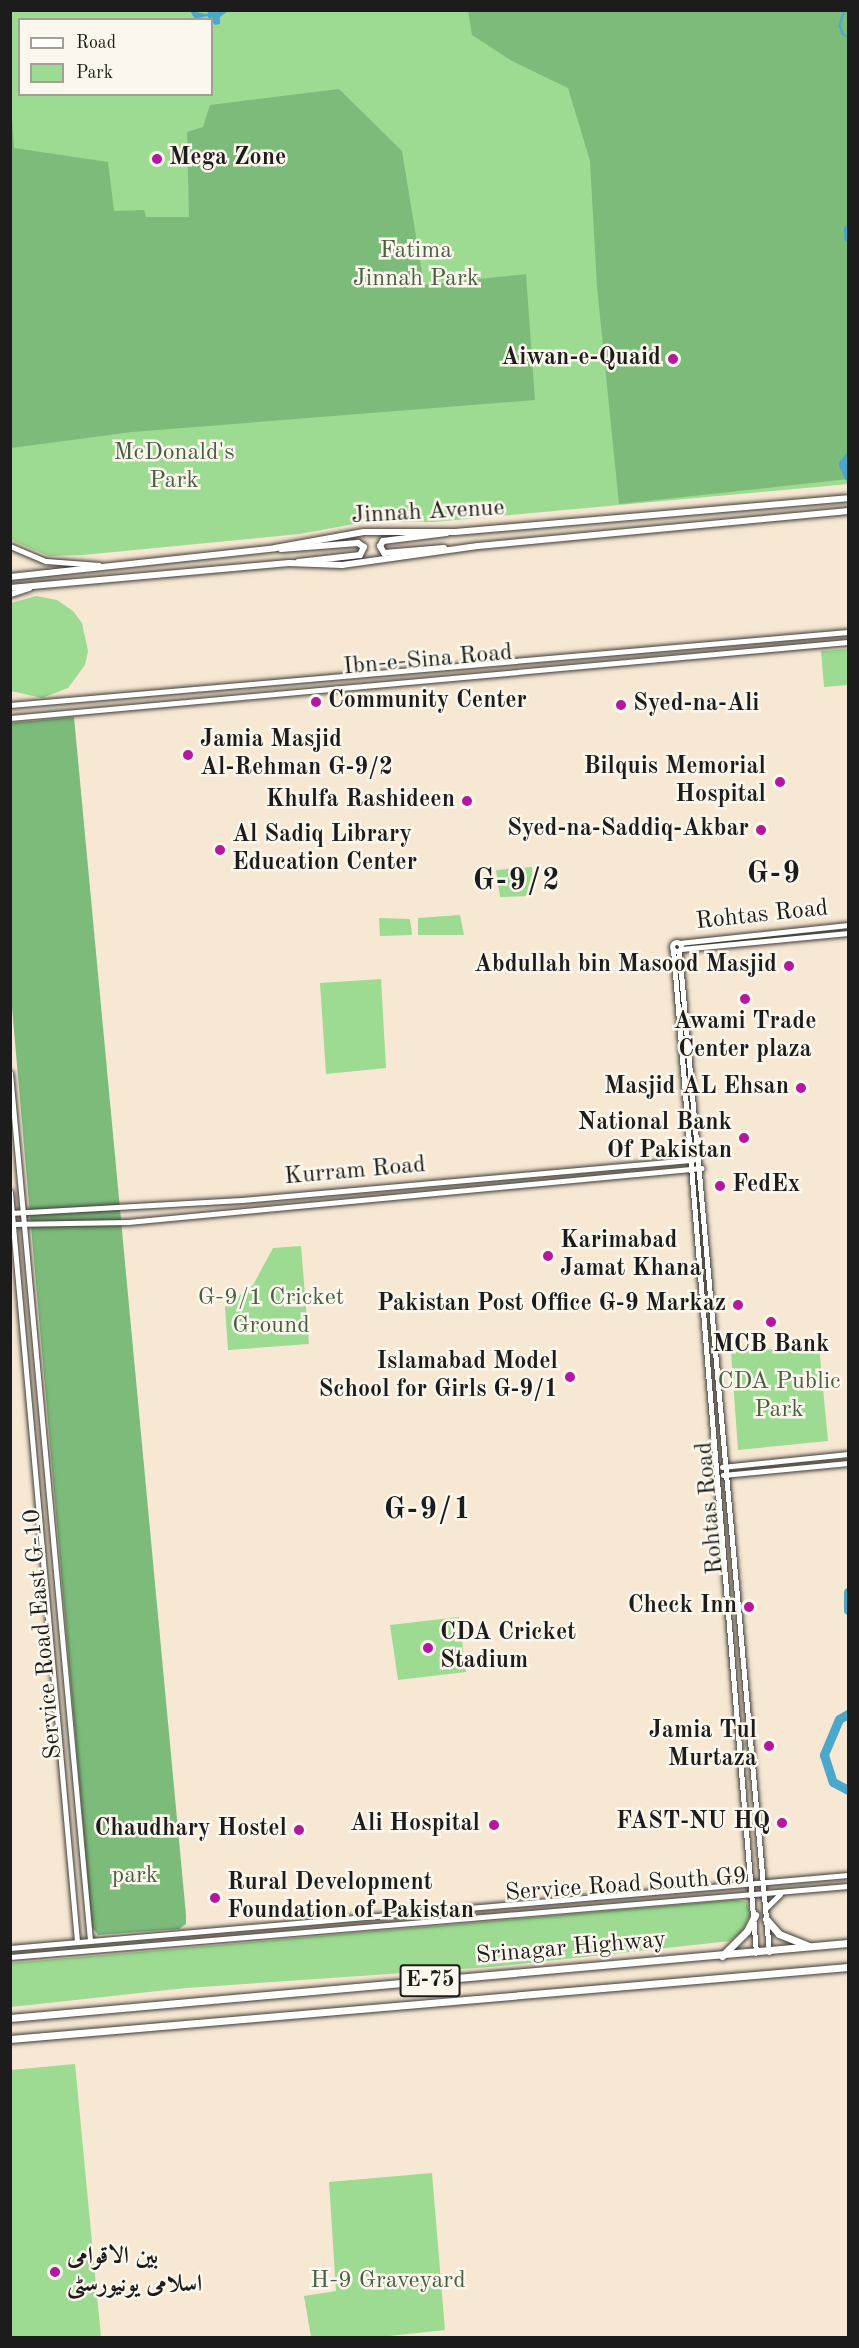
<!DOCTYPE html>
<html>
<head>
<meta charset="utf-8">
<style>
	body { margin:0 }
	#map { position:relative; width:859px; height:2348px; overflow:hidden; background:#f7e8d3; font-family:"Old Standard TT",Amiri,serif }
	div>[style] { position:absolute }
	.green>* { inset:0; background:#9cdb91 }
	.forest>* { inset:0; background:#7dbb7b }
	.water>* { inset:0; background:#4ca8ca }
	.stream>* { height:1.5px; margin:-0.75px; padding:0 0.75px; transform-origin:0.75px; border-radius:0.75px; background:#4ca8ca }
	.river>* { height:9px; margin:-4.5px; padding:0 4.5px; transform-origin:4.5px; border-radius:4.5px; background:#4ca8ca }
	.roads { filter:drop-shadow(0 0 2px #3d3b37) drop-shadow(0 0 2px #3d3b37) }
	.secondary>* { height:5px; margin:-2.5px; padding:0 2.5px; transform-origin:2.5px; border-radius:2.5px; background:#fff }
	.secondary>.ring { margin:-2.5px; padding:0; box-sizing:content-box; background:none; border:5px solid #fff; border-radius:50% }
	.primary>* { height:6px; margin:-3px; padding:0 3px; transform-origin:3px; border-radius:3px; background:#fff }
	.trunk>* { height:7px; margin:-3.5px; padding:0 3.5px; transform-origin:3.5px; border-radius:3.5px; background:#fff }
	.dots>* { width:16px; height:16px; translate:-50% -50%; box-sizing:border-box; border:3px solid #fbf7ec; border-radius:50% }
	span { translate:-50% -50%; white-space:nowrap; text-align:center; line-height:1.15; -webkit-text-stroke:5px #fbf7ec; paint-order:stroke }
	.shield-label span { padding:2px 4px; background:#fbf7ec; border:2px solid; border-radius:4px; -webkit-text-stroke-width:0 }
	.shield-label { font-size:22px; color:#1c1c1c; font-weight:700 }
	.poi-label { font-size:24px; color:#1c1c1c; font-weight:700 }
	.left { translate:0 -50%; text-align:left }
	.right { translate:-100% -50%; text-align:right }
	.park-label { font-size:24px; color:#495f45 }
	.street-label { font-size:24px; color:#1c1c1c }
	.district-label { font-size:30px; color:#1c1c1c; font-weight:700; letter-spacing:1.5px }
	.frame { position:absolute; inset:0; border:12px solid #1c1c1c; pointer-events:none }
	.legend { position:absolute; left:18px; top:18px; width:195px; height:78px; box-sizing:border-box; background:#fbf7ec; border:2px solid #a29f99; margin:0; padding:8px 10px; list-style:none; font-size:18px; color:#1c1c1c }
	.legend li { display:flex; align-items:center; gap:12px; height:30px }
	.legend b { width:30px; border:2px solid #a29f99 }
</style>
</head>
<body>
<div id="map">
	<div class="green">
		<i style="clip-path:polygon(evenodd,10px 11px,848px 11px,848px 484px,434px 522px,365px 522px,299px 534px,83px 555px,49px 556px,11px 540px,10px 11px,20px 20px,212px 20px,212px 94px,20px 94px,20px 20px)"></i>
		<i style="clip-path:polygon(36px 596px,57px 600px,73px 611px,82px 623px,88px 651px,85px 665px,68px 688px,42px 698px,11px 691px,11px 603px)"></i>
		<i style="clip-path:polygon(848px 649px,848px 685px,824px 687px,821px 651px)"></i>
		<i style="clip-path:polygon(532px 867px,533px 896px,500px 897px,496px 870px)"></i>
		<i style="clip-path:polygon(460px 915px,464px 935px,418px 935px,418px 918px)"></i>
		<i style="clip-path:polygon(379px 918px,410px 919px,412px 935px,380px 936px)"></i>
		<i style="clip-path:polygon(381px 979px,386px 1068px,326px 1074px,320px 983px)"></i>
		<i style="clip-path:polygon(301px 1246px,309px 1344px,228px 1350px,225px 1307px,253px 1285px,273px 1248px)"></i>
		<i style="clip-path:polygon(819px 1346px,828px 1441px,738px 1450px,731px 1352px)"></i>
		<i style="clip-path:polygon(459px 1617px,466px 1672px,398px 1680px,390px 1625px)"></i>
		<i style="clip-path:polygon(735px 1900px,747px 1902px,750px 1915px,741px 1933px,730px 1941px,491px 1967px,186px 1988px,11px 2007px,11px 1963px)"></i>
		<i style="clip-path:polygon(75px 2064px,101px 2337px,11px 2337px,11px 2070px)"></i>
		<i style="clip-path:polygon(432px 2173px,445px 2330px,380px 2337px,311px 2337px,304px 2296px,336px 2291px,329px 2182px)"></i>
	</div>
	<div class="forest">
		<i style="clip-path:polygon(468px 11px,848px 11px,848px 479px,619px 504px,597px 287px,590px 161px,568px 88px,512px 61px,472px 35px)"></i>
		<i style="clip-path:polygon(10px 87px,14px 148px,108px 162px,114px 211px,144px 210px,146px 217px,189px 217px,187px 132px,203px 127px,210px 105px,339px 89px,402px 151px,424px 285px,526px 274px,535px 400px,132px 432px,11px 448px)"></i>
		<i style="clip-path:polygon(74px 717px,186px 1915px,186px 1924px,179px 1929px,98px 1935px,92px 1927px,11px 996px,10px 723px)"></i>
	</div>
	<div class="water">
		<i style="clip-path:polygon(190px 11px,207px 14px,209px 11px,228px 11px,220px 17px,220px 24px,215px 25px,207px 16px,195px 19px)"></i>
	</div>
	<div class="stream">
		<i style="left:845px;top:10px;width:17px;rotate:107deg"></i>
		<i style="left:840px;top:26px;width:9px;rotate:69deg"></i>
		<i style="left:843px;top:34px;width:6px;rotate:31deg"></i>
	</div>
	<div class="river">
		<i style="left:848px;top:229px;width:8px;rotate:90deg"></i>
		<i style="left:848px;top:457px;width:9px;rotate:126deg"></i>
		<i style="left:843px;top:464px;width:13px;rotate:67deg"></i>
		<i style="left:848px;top:1592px;width:18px;rotate:90deg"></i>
		<i style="left:848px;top:1714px;width:10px;rotate:151deg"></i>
		<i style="left:839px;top:1719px;width:39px;rotate:113deg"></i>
		<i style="left:824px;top:1755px;width:28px;rotate:72deg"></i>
		<i style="left:833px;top:1782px;width:17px;rotate:28deg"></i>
	</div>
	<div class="roads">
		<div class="secondary">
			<i style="left:10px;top:546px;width:39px;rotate:23deg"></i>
			<i style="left:46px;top:561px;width:53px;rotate:4.3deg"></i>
			<i style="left:10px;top:594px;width:20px;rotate:-18deg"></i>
			<i style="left:10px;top:705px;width:841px;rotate:-4.98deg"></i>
			<i style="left:10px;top:718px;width:841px;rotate:-5.18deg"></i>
			<i class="ring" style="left:672.5px;top:942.5px;width:4px;height:4px"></i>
			<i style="left:679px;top:943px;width:170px;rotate:-6.1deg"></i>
			<i style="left:673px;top:949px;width:1007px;rotate:85.27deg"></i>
			<i style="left:681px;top:949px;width:168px;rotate:-5.5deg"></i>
			<i style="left:679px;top:951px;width:1005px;rotate:84.86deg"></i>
			<i style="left:10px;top:1073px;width:871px;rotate:84.73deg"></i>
			<i style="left:10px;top:1192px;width:752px;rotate:84.89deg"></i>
			<i style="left:10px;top:1213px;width:232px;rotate:-3.2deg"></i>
			<i style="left:242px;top:1200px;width:453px;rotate:-5.1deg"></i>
			<i style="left:10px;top:1224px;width:118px;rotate:-1deg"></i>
			<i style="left:128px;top:1222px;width:576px;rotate:-5.38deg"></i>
			<i style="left:722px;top:1467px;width:127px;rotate:-5.9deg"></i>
			<i style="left:723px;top:1475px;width:126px;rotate:-5.5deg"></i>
			<i style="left:766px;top:1908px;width:20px;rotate:-45deg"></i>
			<i style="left:10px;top:1948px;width:841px;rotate:-4.98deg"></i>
			<i style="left:10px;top:1957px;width:841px;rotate:-4.84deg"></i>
		</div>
		<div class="primary">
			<i style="left:444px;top:548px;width:60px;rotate:175.2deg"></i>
			<i style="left:384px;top:553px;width:8px;rotate:-120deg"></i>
			<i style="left:380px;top:546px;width:6px;rotate:-59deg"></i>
			<i style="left:383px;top:541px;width:64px;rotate:-7.1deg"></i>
			<i style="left:281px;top:549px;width:77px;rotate:-4.5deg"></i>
			<i style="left:358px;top:543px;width:7px;rotate:34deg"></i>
			<i style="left:364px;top:547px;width:9px;rotate:117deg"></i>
			<i style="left:360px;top:555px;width:62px;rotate:173.6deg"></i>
			<i style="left:10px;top:577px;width:267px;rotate:-6.2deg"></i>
			<i style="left:275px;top:548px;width:90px;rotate:-10.2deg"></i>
			<i style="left:364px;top:532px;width:91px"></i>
			<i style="left:455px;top:532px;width:394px;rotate:-4.9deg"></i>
			<i style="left:10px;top:588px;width:280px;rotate:-5.1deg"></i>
			<i style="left:289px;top:563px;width:53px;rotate:2.2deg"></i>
			<i style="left:342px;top:565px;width:137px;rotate:-8deg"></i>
			<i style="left:478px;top:546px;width:372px;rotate:-5.4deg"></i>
		</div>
		<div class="trunk">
			<i style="left:766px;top:1919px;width:20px;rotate:49deg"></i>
			<i style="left:779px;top:1934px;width:31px;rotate:22deg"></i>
			<i style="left:722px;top:1956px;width:35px;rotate:-45deg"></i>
			<i style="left:747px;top:1931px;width:18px;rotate:-63deg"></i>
			<i style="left:10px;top:2018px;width:841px;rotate:-5.11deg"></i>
			<i style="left:10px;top:2039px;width:841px;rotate:-4.91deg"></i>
		</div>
	</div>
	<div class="dots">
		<i style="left:157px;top:159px;background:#b5179e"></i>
		<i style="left:673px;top:359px;background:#b5179e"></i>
		<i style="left:316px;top:702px;background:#b5179e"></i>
		<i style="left:621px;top:705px;background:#b5179e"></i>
		<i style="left:188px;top:755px;background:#b5179e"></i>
		<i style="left:780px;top:782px;background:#b5179e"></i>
		<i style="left:467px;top:801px;background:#b5179e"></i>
		<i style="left:761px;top:830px;background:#b5179e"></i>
		<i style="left:220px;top:850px;background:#b5179e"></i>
		<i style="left:789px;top:966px;background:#b5179e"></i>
		<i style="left:745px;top:999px;background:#b5179e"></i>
		<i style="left:801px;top:1088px;background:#b5179e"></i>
		<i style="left:744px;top:1138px;background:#b5179e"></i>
		<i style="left:720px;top:1186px;background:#b5179e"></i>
		<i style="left:548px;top:1256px;background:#b5179e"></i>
		<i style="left:738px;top:1305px;background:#b5179e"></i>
		<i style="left:771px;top:1322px;background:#b5179e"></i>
		<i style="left:570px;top:1377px;background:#b5179e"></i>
		<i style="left:749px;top:1607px;background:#b5179e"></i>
		<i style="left:428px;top:1648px;background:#b5179e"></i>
		<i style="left:769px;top:1746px;background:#b5179e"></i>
		<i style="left:782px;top:1823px;background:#b5179e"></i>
		<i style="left:494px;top:1825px;background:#b5179e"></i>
		<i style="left:299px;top:1830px;background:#b5179e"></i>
		<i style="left:215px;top:1898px;background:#b5179e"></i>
		<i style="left:55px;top:2272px;background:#b5179e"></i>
	</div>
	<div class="shield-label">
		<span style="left:430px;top:1981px">E-75</span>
	</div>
	<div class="poi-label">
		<span class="left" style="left:169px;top:159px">Mega Zone</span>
		<span class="right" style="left:661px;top:359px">Aiwan-e-Quaid</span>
		<span class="left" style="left:328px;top:702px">Community Center</span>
		<span class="left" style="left:633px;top:705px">Syed-na-Ali</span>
		<span class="left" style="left:200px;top:755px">Jamia Masjid<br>Al-Rehman G-9/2</span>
		<span class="right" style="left:766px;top:782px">Bilquis Memorial<br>Hospital</span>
		<span class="right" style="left:455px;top:801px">Khulfa Rashideen</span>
		<span class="right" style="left:749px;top:830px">Syed-na-Saddiq-Akbar</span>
		<span class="left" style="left:232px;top:850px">Al Sadiq Library<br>Education Center</span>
		<span class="right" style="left:777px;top:966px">Abdullah bin Masood Masjid</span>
		<span style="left:745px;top:1037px">Awami Trade<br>Center plaza</span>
		<span class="right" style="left:789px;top:1088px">Masjid AL Ehsan</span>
		<span class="right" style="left:732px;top:1138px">National Bank<br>Of Pakistan</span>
		<span class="left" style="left:732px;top:1186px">FedEx</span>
		<span class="left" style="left:560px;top:1256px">Karimabad<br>Jamat Khana</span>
		<span class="right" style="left:726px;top:1305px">Pakistan Post Office G-9 Markaz</span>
		<span style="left:771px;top:1346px">MCB Bank</span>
		<span class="right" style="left:558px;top:1377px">Islamabad Model<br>School for Girls G-9/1</span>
		<span class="right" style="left:737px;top:1607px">Check Inn</span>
		<span class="left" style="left:440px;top:1648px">CDA Cricket<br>Stadium</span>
		<span class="right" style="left:757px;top:1746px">Jamia Tul<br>Murtaza</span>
		<span class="right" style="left:770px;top:1823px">FAST-NU HQ</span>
		<span class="right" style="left:480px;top:1825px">Ali Hospital</span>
		<span class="right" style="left:287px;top:1830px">Chaudhary Hostel</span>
		<span class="left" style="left:227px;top:1898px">Rural Development<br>Foundation of Pakistan</span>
		<span class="left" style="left:67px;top:2272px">بین الاقوامی<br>اسلامی یونیورسٹی</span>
	</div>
	<div class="park-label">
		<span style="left:416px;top:266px">Fatima<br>Jinnah Park</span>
		<span style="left:174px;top:468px">McDonald's<br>Park</span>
		<span style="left:271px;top:1313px">G-9/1 Cricket<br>Ground</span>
		<span style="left:779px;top:1397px">CDA Public<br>Park</span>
		<span style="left:135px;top:1877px">park</span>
		<span style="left:388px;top:2282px">H-9 Graveyard</span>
	</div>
	<div class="street-label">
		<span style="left:428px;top:513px;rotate:-3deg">Jinnah Avenue</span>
		<span style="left:428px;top:661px;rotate:-5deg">Ibn-e-Sina Road</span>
		<span style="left:762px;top:916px;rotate:-6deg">Rohtas Road</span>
		<span style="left:355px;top:1172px;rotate:-5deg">Kurram Road</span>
		<span style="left:711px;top:1508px;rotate:-95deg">Rohtas Road</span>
		<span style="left:44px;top:1634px;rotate:-95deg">Service Road East G-10</span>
		<span style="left:626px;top:1886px;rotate:-4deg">Service Road South G9</span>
		<span style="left:571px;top:1949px;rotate:-5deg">Srinagar Highway</span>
	</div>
	<div class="district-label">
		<span style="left:774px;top:874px">G-9</span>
		<span style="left:517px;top:881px">G-9/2</span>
		<span style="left:428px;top:1510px">G-9/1</span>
	</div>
	<div class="frame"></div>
	<ul class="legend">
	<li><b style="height:8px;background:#fff"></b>Road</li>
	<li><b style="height:16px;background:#9cdb91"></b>Park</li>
	</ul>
</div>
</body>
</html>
